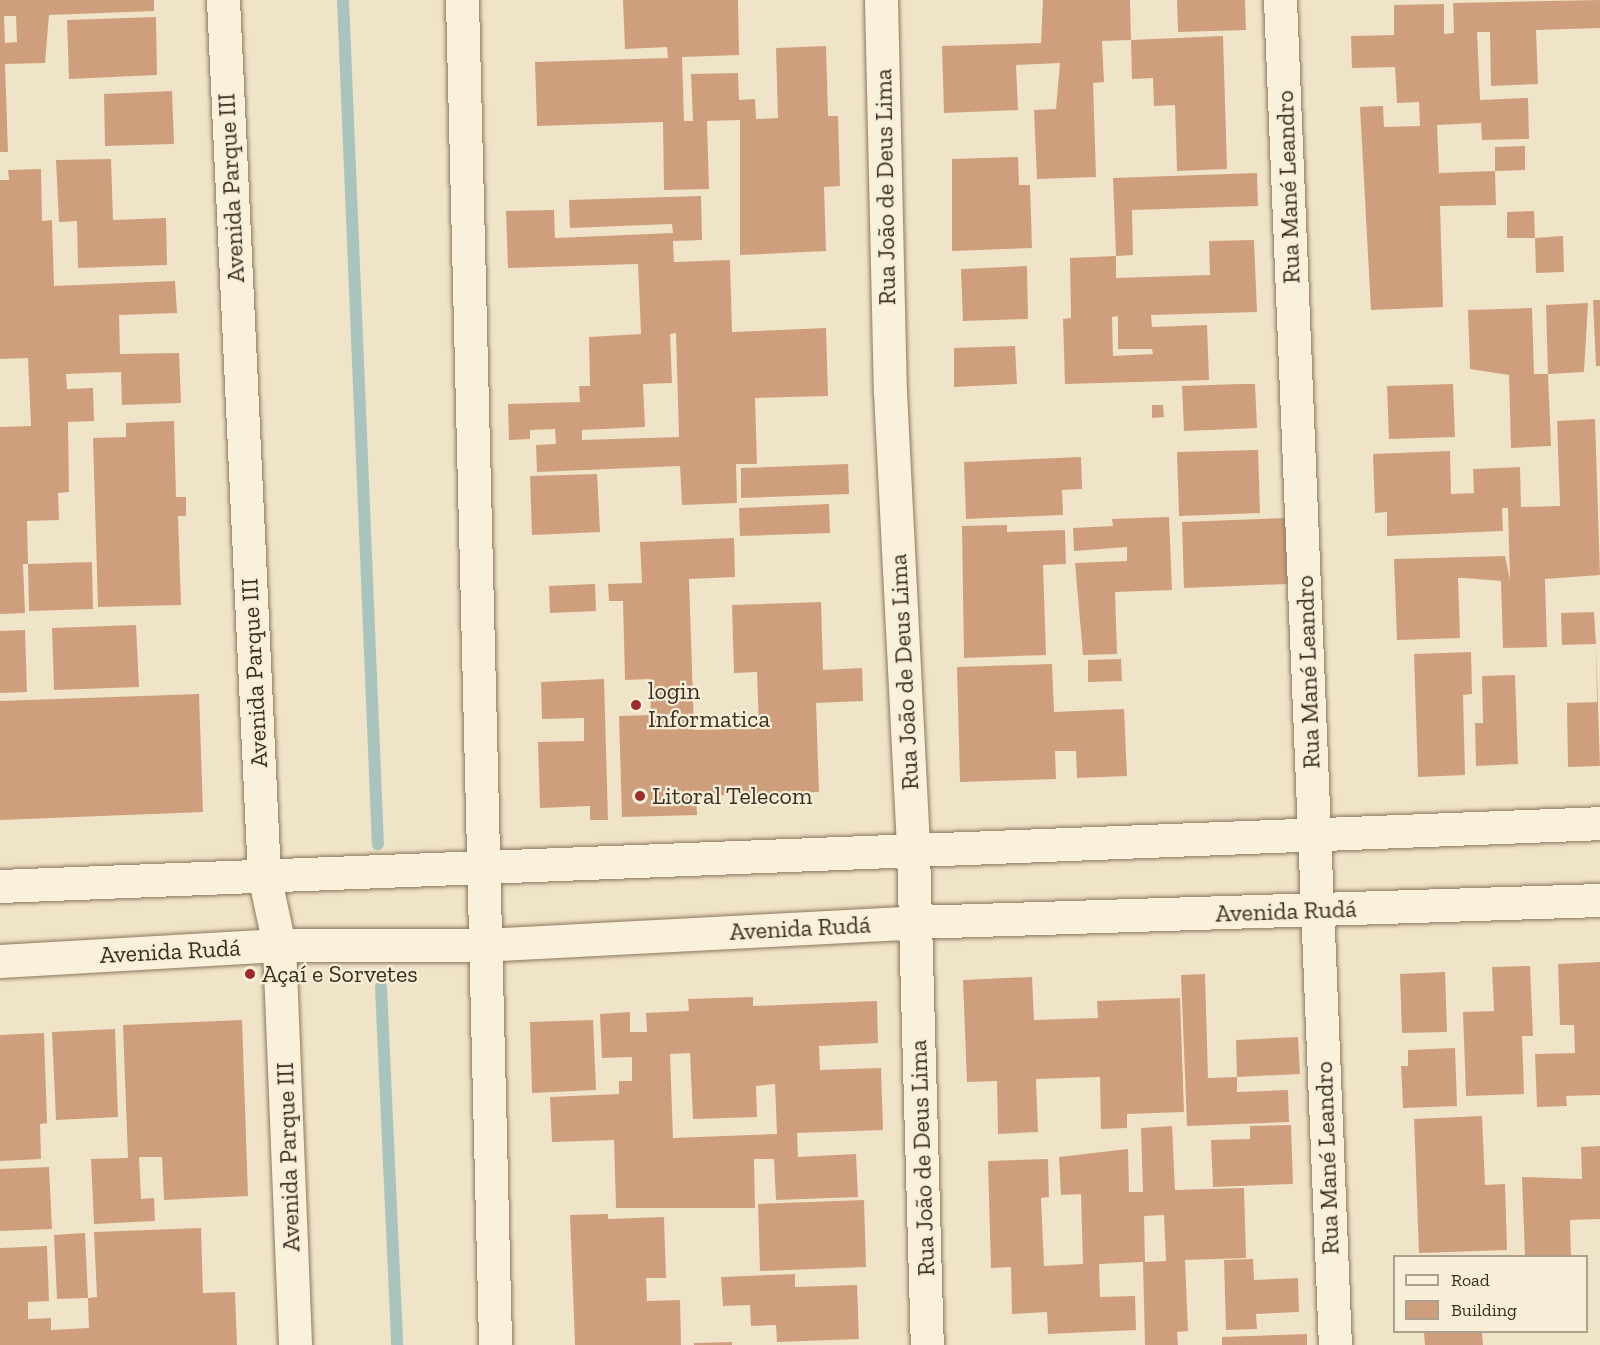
<!DOCTYPE html>
<html>
<head>
<meta charset="utf-8">
<style>
	body { margin:0 }
	#map { position:relative; width:1600px; height:1345px; overflow:hidden; background:#f0e4c8; font-family:"Zilla Slab",serif }
	div>[style] { position:absolute }
	.stream>* { height:12px; margin:-6px; padding:0 6px; transform-origin:6px; border-radius:6px; background:#a9c4bc }
	.building>* { inset:0; background:#cf9f7d }
	.roads { filter:drop-shadow(0 0 2px #8d765c) drop-shadow(0 0 2px #8d765c) }
	.minor>* { height:33px; margin:-16.5px; padding:0 16.5px; transform-origin:16.5px; border-radius:16.5px; background:#faf1dc }
	.dots>* { width:16px; height:16px; translate:-50% -50%; box-sizing:border-box; border:3px solid #f7eed8; border-radius:50% }
	span { translate:-50% -50%; white-space:nowrap; text-align:center; line-height:1.15; -webkit-text-stroke:4.5px #f7eed8; paint-order:stroke }
	.street-label { font-size:24px; color:#3d2e20 }
	.poi-label { font-size:24px; color:#3d2e20 }
	.left { translate:0 -50%; text-align:left }
	.legend { position:absolute; left:1393px; top:1255px; width:195px; height:78px; box-sizing:border-box; background:#f7eed8; border:2px solid #ada18e; margin:0; padding:8px 10px; list-style:none; font-size:18px; color:#3d2e20 }
	.legend li { display:flex; align-items:center; gap:12px; height:30px }
	.legend b { width:30px; border:2px solid #ada18e }
</style>
</head>
<body>
<div id="map">
	<div class="stream">
		<i style="left:343px;top:0;width:845px;rotate:87.63deg"></i>
		<i style="left:381px;top:987px;width:358px;rotate:87.4deg"></i>
	</div>
	<div class="building">
		<i style="clip-path:polygon(evenodd,0 0,154px 0,154px 11px,49px 15px,45px 63px,5px 64px,8px 152px,0 152px,0 0,4px 16px,16px 16px,17px 42px,5px 43px,4px 16px)"></i>
		<i style="clip-path:polygon(623px 0,738px 0,739px 55px,682px 57px,684px 121px,693px 121px,691px 74px,738px 73px,739px 100px,755px 99px,756px 119px,778px 118px,776px 48px,826px 46px,828px 116px,838px 116px,840px 186px,824px 187px,826px 251px,740px 255px,740px 120px,707px 121px,709px 189px,664px 190px,663px 122px,537px 126px,535px 62px,668px 58px,667px 47px,625px 49px)"></i>
		<i style="clip-path:polygon(1043px 0,1130px 0,1131px 40px,1102px 41px,1104px 82px,1093px 83px,1096px 177px,1037px 179px,1034px 110px,1056px 109px,1060px 63px,1016px 65px,1018px 110px,944px 113px,942px 46px,1041px 43px)"></i>
		<i style="clip-path:polygon(1177px 0,1245px 0,1246px 30px,1178px 32px)"></i>
		<i style="clip-path:polygon(1600px 0,1600px 28px,1536px 30px,1538px 84px,1491px 86px,1490px 32px,1477px 32px,1480px 100px,1528px 98px,1529px 139px,1482px 140px,1481px 123px,1437px 125px,1439px 173px,1495px 171px,1496px 205px,1440px 206px,1443px 307px,1371px 310px,1360px 107px,1383px 106px,1384px 127px,1420px 126px,1419px 102px,1397px 103px,1395px 67px,1352px 68px,1351px 36px,1394px 35px,1394px 5px,1444px 4px,1444px 34px,1454px 33px,1453px 3px)"></i>
		<i style="clip-path:polygon(156px 17px,157px 75px,69px 79px,67px 20px)"></i>
		<i style="clip-path:polygon(1223px 36px,1227px 169px,1177px 171px,1175px 105px,1154px 106px,1153px 78px,1132px 79px,1131px 40px)"></i>
		<i style="clip-path:polygon(172px 91px,174px 144px,105px 146px,104px 94px)"></i>
		<i style="clip-path:polygon(1525px 146px,1525px 170px,1495px 171px,1495px 147px)"></i>
		<i style="clip-path:polygon(1018px 157px,1019px 185px,1030px 185px,1032px 248px,952px 251px,952px 159px)"></i>
		<i style="clip-path:polygon(111px 159px,113px 220px,166px 218px,167px 265px,78px 268px,77px 221px,59px 222px,56px 160px)"></i>
		<i style="clip-path:polygon(41px 169px,42px 221px,52px 220px,54px 286px,175px 281px,177px 313px,119px 315px,120px 354px,179px 353px,181px 403px,122px 405px,121px 372px,66px 374px,67px 389px,93px 388px,94px 421px,68px 422px,69px 492px,58px 493px,59px 520px,27px 521px,28px 564px,92px 562px,93px 609px,29px 611px,28px 564px,23px 564px,25px 613px,0 614px,0 427px,31px 426px,28px 358px,0 359px,0 180px,9px 180px,8px 170px)"></i>
		<i style="clip-path:polygon(1257px 173px,1258px 206px,1132px 210px,1133px 255px,1116px 256px,1113px 178px)"></i>
		<i style="clip-path:polygon(evenodd,701px 196px,702px 240px,673px 241px,674px 262px,730px 260px,732px 332px,826px 328px,828px 396px,755px 398px,757px 464px,736px 464px,737px 503px,682px 505px,680px 466px,537px 472px,536px 445px,556px 444px,555px 429px,530px 430px,530px 439px,509px 440px,508px 404px,580px 402px,579px 386px,590px 386px,589px 337px,641px 334px,638px 264px,508px 268px,506px 211px,554px 210px,555px 238px,673px 233px,672px 224px,570px 228px,569px 200px,701px 196px,676px 333px,679px 437px,582px 440px,582px 430px,645px 427px,643px 384px,672px 383px,670px 334px,676px 333px)"></i>
		<i style="clip-path:polygon(1534px 211px,1535px 238px,1563px 236px,1564px 272px,1536px 273px,1535px 238px,1507px 238px,1507px 212px)"></i>
		<i style="clip-path:polygon(evenodd,1254px 240px,1257px 312px,1151px 315px,1152px 327px,1207px 325px,1209px 380px,1065px 384px,1063px 319px,1071px 318px,1070px 258px,1116px 256px,1116px 278px,1210px 275px,1209px 241px,1254px 240px,1118px 316px,1118px 349px,1152px 349px,1153px 354px,1113px 356px,1112px 317px,1118px 316px)"></i>
		<i style="clip-path:polygon(1027px 266px,1028px 319px,963px 321px,961px 269px)"></i>
		<i style="clip-path:polygon(1593px 300px,1600px 300px,1600px 366px,1596px 366px)"></i>
		<i style="clip-path:polygon(1588px 303px,1584px 372px,1548px 374px,1546px 305px)"></i>
		<i style="clip-path:polygon(1532px 308px,1534px 374px,1548px 374px,1551px 446px,1511px 448px,1509px 375px,1470px 369px,1468px 310px)"></i>
		<i style="clip-path:polygon(1015px 346px,1017px 384px,954px 387px,954px 348px)"></i>
		<i style="clip-path:polygon(1240px 384px,1255px 384px,1257px 428px,1184px 431px,1182px 386px)"></i>
		<i style="clip-path:polygon(1453px 384px,1455px 437px,1389px 439px,1387px 386px)"></i>
		<i style="clip-path:polygon(1152px 405px,1163px 405px,1164px 417px,1152px 418px)"></i>
		<i style="clip-path:polygon(1595px 419px,1600px 575px,1545px 579px,1547px 647px,1503px 648px,1501px 581px,1465px 578px,1458px 578px,1460px 638px,1397px 640px,1394px 559px,1505px 556px,1510px 580px,1508px 508px,1502px 508px,1503px 531px,1387px 536px,1387px 512px,1375px 513px,1373px 454px,1450px 451px,1451px 494px,1474px 493px,1473px 469px,1520px 467px,1521px 507px,1560px 506px,1557px 421px)"></i>
		<i style="clip-path:polygon(174px 421px,176px 497px,186px 497px,186px 516px,178px 516px,181px 605px,98px 607px,93px 438px,126px 437px,126px 423px)"></i>
		<i style="clip-path:polygon(1258px 450px,1260px 513px,1179px 516px,1177px 452px)"></i>
		<i style="clip-path:polygon(1081px 457px,1082px 489px,1062px 490px,1063px 515px,966px 519px,964px 462px)"></i>
		<i style="clip-path:polygon(848px 464px,849px 494px,741px 498px,741px 468px)"></i>
		<i style="clip-path:polygon(597px 474px,600px 532px,532px 535px,530px 476px)"></i>
		<i style="clip-path:polygon(829px 504px,830px 533px,740px 536px,739px 508px)"></i>
		<i style="clip-path:polygon(1169px 517px,1172px 590px,1115px 592px,1117px 654px,1083px 655px,1075px 563px,1127px 561px,1127px 547px,1074px 551px,1073px 528px,1113px 526px,1112px 519px)"></i>
		<i style="clip-path:polygon(1285px 518px,1287px 584px,1184px 588px,1182px 522px)"></i>
		<i style="clip-path:polygon(1007px 525px,1007px 532px,1065px 530px,1066px 564px,1043px 565px,1046px 655px,964px 658px,962px 526px)"></i>
		<i style="clip-path:polygon(734px 538px,735px 577px,689px 579px,694px 730px,759px 728px,757px 672px,734px 673px,732px 605px,821px 602px,823px 670px,862px 668px,863px 701px,816px 703px,819px 792px,696px 796px,697px 815px,622px 817px,619px 716px,651px 715px,650px 679px,625px 680px,623px 601px,609px 601px,608px 584px,642px 583px,640px 542px)"></i>
		<i style="clip-path:polygon(595px 584px,596px 611px,550px 613px,549px 586px)"></i>
		<i style="clip-path:polygon(1594px 612px,1596px 644px,1562px 645px,1561px 613px)"></i>
		<i style="clip-path:polygon(136px 625px,139px 687px,54px 690px,52px 628px)"></i>
		<i style="clip-path:polygon(25px 630px,27px 692px,0 693px,0 631px)"></i>
		<i style="clip-path:polygon(1596px 644px,1600px 766px,1568px 767px,1567px 703px,1597px 702px)"></i>
		<i style="clip-path:polygon(1471px 652px,1472px 694px,1463px 695px,1465px 775px,1418px 777px,1414px 654px)"></i>
		<i style="clip-path:polygon(1121px 659px,1122px 681px,1088px 682px,1088px 660px)"></i>
		<i style="clip-path:polygon(1052px 664px,1054px 712px,1124px 709px,1127px 776px,1077px 778px,1076px 751px,1055px 751px,1056px 779px,960px 782px,957px 667px)"></i>
		<i style="clip-path:polygon(1515px 675px,1518px 764px,1476px 766px,1475px 723px,1483px 723px,1482px 676px)"></i>
		<i style="clip-path:polygon(604px 679px,608px 820px,590px 820px,590px 806px,540px 808px,538px 742px,584px 741px,584px 718px,542px 719px,541px 682px)"></i>
		<i style="clip-path:polygon(199px 694px,203px 812px,0 820px,0 701px)"></i>
		<i style="clip-path:polygon(1600px 962px,1600px 1095px,1566px 1096px,1567px 1106px,1537px 1107px,1535px 1054px,1575px 1053px,1574px 1025px,1560px 1025px,1558px 964px)"></i>
		<i style="clip-path:polygon(1530px 966px,1533px 1036px,1522px 1036px,1524px 1094px,1466px 1096px,1463px 1012px,1494px 1011px,1492px 967px)"></i>
		<i style="clip-path:polygon(1445px 972px,1447px 1032px,1402px 1033px,1400px 974px)"></i>
		<i style="clip-path:polygon(1205px 974px,1208px 1078px,1237px 1077px,1237px 1092px,1288px 1090px,1289px 1122px,1187px 1126px,1181px 975px)"></i>
		<i style="clip-path:polygon(1032px 977px,1034px 1020px,1098px 1018px,1097px 1001px,1180px 998px,1184px 1112px,1127px 1114px,1127px 1128px,1101px 1129px,1100px 1077px,1036px 1079px,1038px 1132px,998px 1134px,997px 1081px,967px 1082px,963px 980px)"></i>
		<i style="clip-path:polygon(evenodd,753px 997px,753px 1006px,877px 1001px,878px 1043px,819px 1046px,820px 1070px,881px 1068px,883px 1130px,797px 1133px,798px 1157px,856px 1154px,858px 1197px,776px 1200px,774px 1159px,754px 1159px,755px 1208px,616px 1208px,614px 1140px,552px 1142px,550px 1097px,619px 1094px,619px 1081px,632px 1081px,632px 1057px,602px 1058px,600px 1014px,630px 1012px,630px 1032px,647px 1032px,646px 1013px,689px 1011px,688px 999px,753px 997px,690px 1053px,693px 1119px,757px 1117px,756px 1086px,775px 1084px,777px 1134px,673px 1138px,670px 1054px,690px 1053px)"></i>
		<i style="clip-path:polygon(242px 1020px,248px 1196px,164px 1200px,162px 1157px,139px 1157px,141px 1199px,154px 1198px,155px 1221px,94px 1224px,91px 1159px,128px 1158px,123px 1025px)"></i>
		<i style="clip-path:polygon(593px 1020px,596px 1090px,532px 1093px,530px 1022px)"></i>
		<i style="clip-path:polygon(115px 1029px,118px 1117px,56px 1120px,52px 1032px)"></i>
		<i style="clip-path:polygon(44px 1033px,47px 1123px,40px 1124px,41px 1159px,0 1161px,0 1035px)"></i>
		<i style="clip-path:polygon(1298px 1037px,1300px 1074px,1237px 1077px,1236px 1040px)"></i>
		<i style="clip-path:polygon(1455px 1048px,1457px 1106px,1403px 1108px,1401px 1066px,1408px 1066px,1408px 1050px)"></i>
		<i style="clip-path:polygon(1482px 1116px,1485px 1185px,1505px 1184px,1507px 1250px,1419px 1253px,1414px 1119px)"></i>
		<i style="clip-path:polygon(1291px 1125px,1293px 1184px,1213px 1187px,1211px 1140px,1250px 1139px,1250px 1126px)"></i>
		<i style="clip-path:polygon(evenodd,1172px 1126px,1175px 1190px,1244px 1188px,1246px 1258px,1185px 1260px,1188px 1331px,1177px 1332px,1178px 1345px,1145px 1345px,1143px 1262px,1099px 1264px,1100px 1297px,1135px 1296px,1136px 1330px,1048px 1334px,1047px 1312px,1012px 1314px,1011px 1267px,991px 1268px,988px 1161px,1048px 1159px,1049px 1197px,1041px 1198px,1044px 1266px,1083px 1264px,1081px 1194px,1061px 1195px,1059px 1157px,1128px 1149px,1129px 1192px,1143px 1192px,1141px 1128px,1172px 1126px,1164px 1215px,1166px 1261px,1145px 1262px,1144px 1216px,1164px 1215px)"></i>
		<i style="clip-path:polygon(1600px 1146px,1600px 1219px,1570px 1220px,1571px 1256px,1525px 1256px,1522px 1177px,1582px 1179px,1581px 1147px)"></i>
		<i style="clip-path:polygon(49px 1167px,52px 1229px,0 1231px,0 1169px)"></i>
		<i style="clip-path:polygon(864px 1200px,866px 1267px,760px 1271px,758px 1204px)"></i>
		<i style="clip-path:polygon(608px 1214px,608px 1219px,664px 1217px,666px 1278px,646px 1278px,647px 1301px,680px 1300px,681px 1345px,575px 1345px,570px 1215px)"></i>
		<i style="clip-path:polygon(201px 1228px,203px 1293px,235px 1292px,237px 1345px,0 1345px,0 1248px,47px 1246px,49px 1301px,28px 1302px,28px 1319px,51px 1318px,51px 1330px,89px 1328px,88px 1298px,57px 1299px,54px 1235px,85px 1233px,88px 1298px,97px 1297px,94px 1232px)"></i>
		<i style="clip-path:polygon(1253px 1259px,1254px 1280px,1298px 1278px,1299px 1312px,1256px 1314px,1257px 1329px,1226px 1330px,1224px 1260px)"></i>
		<i style="clip-path:polygon(795px 1274px,795px 1287px,857px 1285px,859px 1339px,777px 1342px,776px 1325px,751px 1326px,750px 1305px,723px 1306px,721px 1277px)"></i>
		<i style="clip-path:polygon(1424px 1332px,1482px 1332px,1483px 1345px,1425px 1345px)"></i>
		<i style="clip-path:polygon(1307px 1334px,1307px 1345px,1222px 1345px,1222px 1337px)"></i>
		<i style="clip-path:polygon(732px 1342px,732px 1345px,694px 1345px,694px 1343px)"></i>
	</div>
	<div class="roads">
		<div class="minor">
			<i style="left:223px;top:0;width:876px;rotate:87.32deg"></i>
			<i style="left:264px;top:875px;width:72px;rotate:77.9deg"></i>
			<i style="left:279px;top:945px;width:400px;rotate:87.7deg"></i>
			<i style="left:462px;top:0;width:1345px;rotate:88.59deg"></i>
			<i style="left:881px;top:0;width:392px;rotate:88.7deg"></i>
			<i style="left:890px;top:392px;width:459px;rotate:87.1deg"></i>
			<i style="left:913px;top:850px;width:495px;rotate:88.4deg"></i>
			<i style="left:1280px;top:0;width:1346px;rotate:87.66deg"></i>
			<i style="left:0;top:886px;width:1601px;rotate:-2.25deg"></i>
			<i style="left:0;top:961px;width:279px;rotate:-3.3deg"></i>
			<i style="left:279px;top:945px;width:203px"></i>
			<i style="left:482px;top:945px;width:434px;rotate:-3deg"></i>
			<i style="left:915px;top:922px;width:685px;rotate:-1.84deg"></i>
		</div>
	</div>
	<div class="dots">
		<i style="left:636px;top:705px;background:#9e2a2b"></i>
		<i style="left:640px;top:796px;background:#9e2a2b"></i>
		<i style="left:250px;top:974px;background:#9e2a2b"></i>
	</div>
	<div class="street-label">
		<span style="left:885px;top:187px;rotate:-91deg">Rua João de Deus Lima</span>
		<span style="left:1288px;top:187px;rotate:-92deg">Rua Mané Leandro</span>
		<span style="left:231px;top:188px;rotate:-93deg">Avenida Parque III</span>
		<span style="left:904px;top:672px;rotate:-93deg">Rua João de Deus Lima</span>
		<span style="left:1308px;top:672px;rotate:-92deg">Rua Mané Leandro</span>
		<span style="left:254px;top:673px;rotate:-93deg">Avenida Parque III</span>
		<span style="left:1286px;top:911px;rotate:-2deg">Avenida Rudá</span>
		<span style="left:800px;top:928px;rotate:-3deg">Avenida Rudá</span>
		<span style="left:170px;top:951px;rotate:-3deg">Avenida Rudá</span>
		<span style="left:288px;top:1157px;rotate:-92deg">Avenida Parque III</span>
		<span style="left:922px;top:1158px;rotate:-92deg">Rua João de Deus Lima</span>
		<span style="left:1327px;top:1158px;rotate:-92deg">Rua Mané Leandro</span>
	</div>
	<div class="poi-label">
		<span class="left" style="left:648px;top:705px">login<br>Informatica</span>
		<span class="left" style="left:652px;top:796px">Litoral Telecom</span>
		<span class="left" style="left:262px;top:974px">Açaí e Sorvetes</span>
	</div>
	<ul class="legend">
	<li><b style="height:8px;background:#faf1dc"></b>Road</li>
	<li><b style="height:16px;background:#cf9f7d"></b>Building</li>
	</ul>
</div>
</body>
</html>
